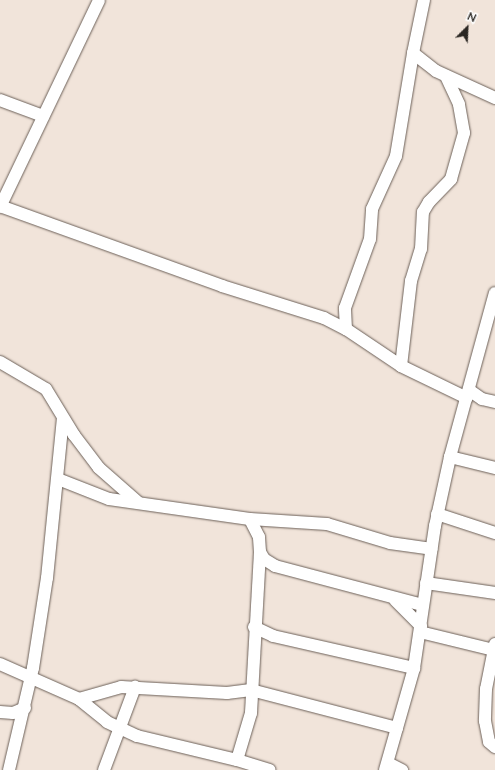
<!DOCTYPE html>
<html>
<head>
<meta charset="utf-8">
<style>
	body { margin:0 }
	#map { position:relative; width:495px; height:770px; overflow:hidden; background:#f1e4da; font-family:Lato,sans-serif }
	div>[style] { position:absolute }
	.roads { filter:drop-shadow(0 0 1px #6c6058) drop-shadow(0 0 1px #6c6058) }
	.minor>* { height:12px; margin:-6px; padding:0 6px; transform-origin:6px; border-radius:6px; background:#fff }
	span { translate:-50% -50%; white-space:nowrap; text-align:center; line-height:1.15; -webkit-text-stroke:3px #fff; paint-order:stroke }
	.north { position:absolute; left:447px; top:8px; width:40px; height:40px; -webkit-text-stroke:3px #fff; paint-order:stroke; rotate:24deg; font-size:11px; font-weight:700; line-height:16px; text-align:center; color:#2a2622 }
	.north::after { content:''; display:block; margin:auto; width:14px; height:18px; background:#2a2622; clip-path:polygon(50% 0,100% 100%,50% 72%,0 100%) }
</style>
</head>
<body>
<div id="map">
	<div class="roads">
		<div class="minor">
			<i style="left:424px;top:0;width:54px;rotate:101.7deg"></i>
			<i style="left:413px;top:53px;width:29px;rotate:38deg"></i>
			<i style="left:436px;top:71px;width:65px;rotate:24.6deg"></i>
			<i style="left:0;top:100px;width:46px;rotate:20.4deg"></i>
			<i style="left:0;top:206px;width:236px;rotate:19.8deg"></i>
			<i style="left:222px;top:286px;width:107px;rotate:17.4deg"></i>
			<i style="left:324px;top:318px;width:25px;rotate:27deg"></i>
			<i style="left:346px;top:329px;width:66px;rotate:33.9deg"></i>
			<i style="left:401px;top:366px;width:73px;rotate:25.9deg"></i>
			<i style="left:0;top:207px;width:229px;rotate:-64.4deg"></i>
			<i style="left:346px;top:329px;width:21px;rotate:-93deg"></i>
			<i style="left:345px;top:308px;width:73px;rotate:-70.1deg"></i>
			<i style="left:370px;top:239px;width:30px;rotate:-86deg"></i>
			<i style="left:372px;top:209px;width:58px;rotate:-65.6deg"></i>
			<i style="left:396px;top:156px;width:104px;rotate:-80.6deg"></i>
			<i style="left:0;top:362px;width:53px;rotate:30.4deg"></i>
			<i style="left:46px;top:389px;width:54px;rotate:58.7deg"></i>
			<i style="left:74px;top:435px;width:41px;rotate:52.9deg"></i>
			<i style="left:99px;top:468px;width:53px;rotate:41.2deg"></i>
			<i style="left:401px;top:366px;width:86px;rotate:-83.3deg"></i>
			<i style="left:411px;top:281px;width:34px;rotate:-73deg"></i>
			<i style="left:421px;top:249px;width:37px;rotate:-87deg"></i>
			<i style="left:423px;top:212px;width:12px;rotate:-59deg"></i>
			<i style="left:429px;top:202px;width:32px;rotate:-46deg"></i>
			<i style="left:451px;top:179px;width:48px;rotate:-74.2deg"></i>
			<i style="left:464px;top:133px;width:29px;rotate:-100deg"></i>
			<i style="left:459px;top:104px;width:31px;rotate:-115deg"></i>
			<i style="left:469px;top:390px;width:16px;rotate:35deg"></i>
			<i style="left:482px;top:399px;width:13px;rotate:13deg"></i>
			<i style="left:450px;top:457px;width:46px;rotate:13.7deg"></i>
			<i style="left:58px;top:479px;width:55px;rotate:21.4deg"></i>
			<i style="left:109px;top:499px;width:142px;rotate:8.1deg"></i>
			<i style="left:250px;top:519px;width:77px;rotate:3.7deg"></i>
			<i style="left:327px;top:524px;width:66px;rotate:16.8deg"></i>
			<i style="left:390px;top:543px;width:42px;rotate:8.1deg"></i>
			<i style="left:437px;top:514px;width:61px;rotate:18.1deg"></i>
			<i style="left:260px;top:552px;width:8px;rotate:60deg"></i>
			<i style="left:264px;top:559px;width:13px;rotate:32deg"></i>
			<i style="left:275px;top:566px;width:153px;rotate:14.8deg"></i>
			<i style="left:426px;top:583px;width:70px;rotate:8.2deg"></i>
			<i style="left:395px;top:600px;width:37px;rotate:45deg"></i>
			<i style="left:254px;top:627px;width:21px;rotate:25deg"></i>
			<i style="left:273px;top:636px;width:145px;rotate:12.8deg"></i>
			<i style="left:420px;top:632px;width:76px;rotate:13.7deg"></i>
			<i style="left:495px;top:644px;width:46px;rotate:101.3deg"></i>
			<i style="left:486px;top:689px;width:32px;rotate:92deg"></i>
			<i style="left:485px;top:721px;width:21px;rotate:79deg"></i>
			<i style="left:489px;top:742px;width:8px;rotate:40deg"></i>
			<i style="left:0;top:664px;width:86px;rotate:23.9deg"></i>
			<i style="left:79px;top:699px;width:36px;rotate:39deg"></i>
			<i style="left:107px;top:722px;width:33px;rotate:25deg"></i>
			<i style="left:137px;top:736px;width:103px;rotate:13.5deg"></i>
			<i style="left:237px;top:760px;width:34px;rotate:17deg"></i>
			<i style="left:79px;top:699px;width:44px;rotate:-15.9deg"></i>
			<i style="left:121px;top:687px;width:106px;rotate:3.2deg"></i>
			<i style="left:227px;top:693px;width:24px;rotate:-7deg"></i>
			<i style="left:251px;top:690px;width:151px;rotate:14.6deg"></i>
			<i style="left:0;top:712px;width:13px;rotate:4deg"></i>
			<i style="left:13px;top:713px;width:13px;rotate:-23deg"></i>
			<i style="left:237px;top:760px;width:49px;rotate:-73.4deg"></i>
			<i style="left:251px;top:713px;width:161px;rotate:-86.8deg"></i>
			<i style="left:260px;top:552px;width:15px;rotate:-94deg"></i>
			<i style="left:259px;top:537px;width:20px;rotate:-117deg"></i>
			<i style="left:388px;top:763px;width:16px;rotate:27deg"></i>
			<i style="left:9px;top:770px;width:105px;rotate:-76.8deg"></i>
			<i style="left:33px;top:668px;width:91px;rotate:-81.2deg"></i>
			<i style="left:47px;top:578px;width:160px;rotate:-84.3deg"></i>
			<i style="left:104px;top:770px;width:89px;rotate:-69.5deg"></i>
			<i style="left:385px;top:770px;width:106px;rotate:-74.1deg"></i>
			<i style="left:414px;top:668px;width:144px;rotate:-81.6deg"></i>
			<i style="left:435px;top:526px;width:71px;rotate:-77.7deg"></i>
			<i style="left:450px;top:457px;width:170px;rotate:-74.7deg"></i>
		</div>
	</div>
	<div class="north">N</div>
</div>
</body>
</html>
